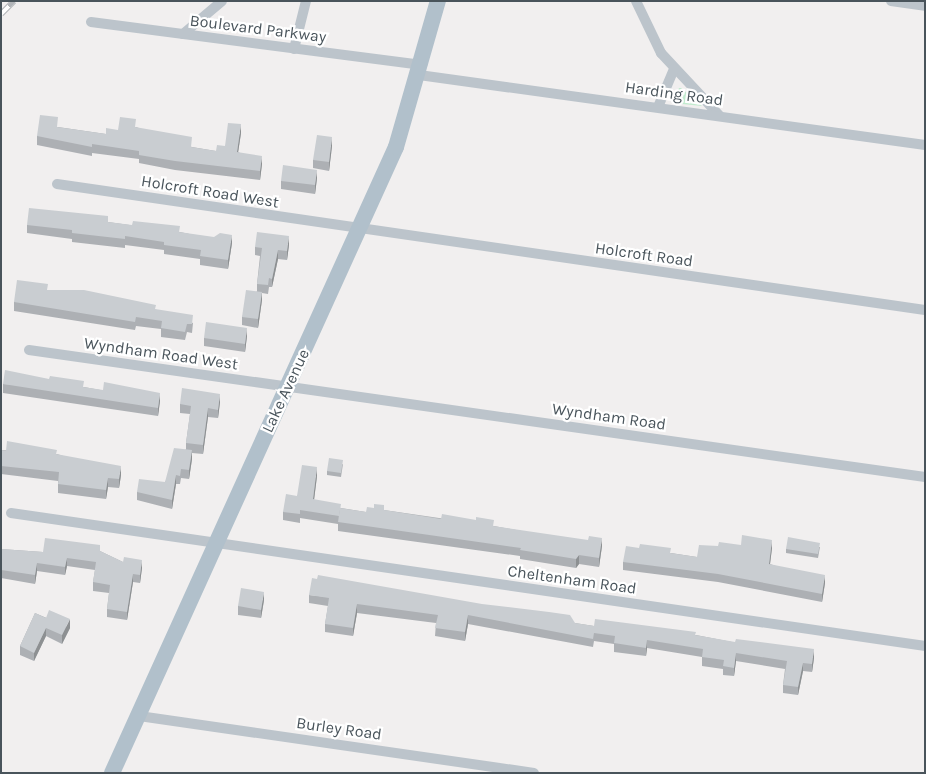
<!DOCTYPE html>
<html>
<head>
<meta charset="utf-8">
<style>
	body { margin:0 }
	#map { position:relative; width:926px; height:774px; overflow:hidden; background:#f1efef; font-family:Karla,sans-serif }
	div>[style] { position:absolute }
	.green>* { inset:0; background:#c2ebcf }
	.street>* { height:10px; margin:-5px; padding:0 5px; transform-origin:5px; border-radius:5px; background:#bcc4cb }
	.primary>* { height:16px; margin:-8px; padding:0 8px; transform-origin:8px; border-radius:8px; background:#b1c0cb }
	.rail>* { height:5.5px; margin-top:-2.75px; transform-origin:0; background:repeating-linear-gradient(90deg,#fff 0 11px,#b2b5b9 0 22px); box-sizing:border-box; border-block:1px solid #b2b5b9 }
	.wall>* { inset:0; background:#adb0b4 }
	.shaded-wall>* { inset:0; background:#8d9092 }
	.building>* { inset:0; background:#c9cdd1 }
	span { translate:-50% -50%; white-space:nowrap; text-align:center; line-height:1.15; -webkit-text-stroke:4.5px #fff; paint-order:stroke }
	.street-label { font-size:16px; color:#49545b }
	.frame { position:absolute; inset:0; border:2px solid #49545b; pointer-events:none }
</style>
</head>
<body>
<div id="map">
	<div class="green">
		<i style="clip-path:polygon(679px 88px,681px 88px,702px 106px,673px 103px)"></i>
	</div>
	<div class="street">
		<i style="left:636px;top:1px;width:58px;rotate:64.3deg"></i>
		<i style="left:661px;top:53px;width:85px;rotate:46.9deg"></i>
		<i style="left:891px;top:1px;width:34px;rotate:8deg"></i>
		<i style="left:91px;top:22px;width:334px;rotate:7.4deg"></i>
		<i style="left:183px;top:34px;width:51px;rotate:-40.2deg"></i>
		<i style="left:294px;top:49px;width:49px;rotate:-76deg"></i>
		<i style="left:419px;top:75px;width:511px;rotate:7.88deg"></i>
		<i style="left:658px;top:107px;width:41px;rotate:-67.2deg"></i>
		<i style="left:57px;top:184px;width:877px;rotate:8.26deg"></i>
		<i style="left:29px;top:350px;width:905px;rotate:8.07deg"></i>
		<i style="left:11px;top:513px;width:924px;rotate:8.28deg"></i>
		<i style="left:139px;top:716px;width:399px;rotate:8.2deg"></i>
	</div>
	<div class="primary">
		<i style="left:112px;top:773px;width:687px;rotate:-65.6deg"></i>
		<i style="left:396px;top:147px;width:152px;rotate:-74deg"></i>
	</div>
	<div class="rail">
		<i style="left:1px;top:14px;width:18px;rotate:-45deg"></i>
	</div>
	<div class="wall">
		<i style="clip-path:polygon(58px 127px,106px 134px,118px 130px,136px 127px,192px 147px,216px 151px,225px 146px,241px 133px,238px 152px,262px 164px,260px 180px,175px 170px,139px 163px,139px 159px,92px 153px,92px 156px,37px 145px,37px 136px)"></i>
		<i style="clip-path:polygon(332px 146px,329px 171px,313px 168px,313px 160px)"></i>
		<i style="clip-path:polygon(317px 178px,315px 194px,281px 189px,281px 181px)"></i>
		<i style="clip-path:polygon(108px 222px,180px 232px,232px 243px,228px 269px,200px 265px,200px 259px,164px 254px,164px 250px,125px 245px,125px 248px,72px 242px,72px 239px,27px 233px,27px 225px)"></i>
		<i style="clip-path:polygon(289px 245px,287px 260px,278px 259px,272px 287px,269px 287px,268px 294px,262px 293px,262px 300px,258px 328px,242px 325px,242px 317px,257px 291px,257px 284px,260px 256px,255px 255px,255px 247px)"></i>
		<i style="clip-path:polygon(48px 290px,156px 310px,193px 323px,192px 333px,187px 332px,185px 340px,161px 337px,161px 329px,136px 326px,135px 330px,14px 311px,14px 302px)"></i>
		<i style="clip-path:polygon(247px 336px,245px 352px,204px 346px,204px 338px)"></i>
		<i style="clip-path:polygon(3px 384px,84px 387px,160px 401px,158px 416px,3px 393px)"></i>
		<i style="clip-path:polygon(220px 402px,218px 418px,208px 417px,203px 454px,192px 453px,192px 459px,189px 479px,181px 478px,180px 484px,176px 484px,172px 509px,137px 500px,137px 492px,165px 482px,186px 449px,186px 443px,190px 414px,180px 413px,180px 404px)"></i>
		<i style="clip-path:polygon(1px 450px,57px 454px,121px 475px,119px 488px,108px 487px,106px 499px,58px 493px,58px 481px,1px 474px)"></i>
		<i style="clip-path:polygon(343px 464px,341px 477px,327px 475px,327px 471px)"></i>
		<i style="clip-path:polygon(317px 476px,314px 500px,341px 508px,366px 512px,384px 510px,494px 526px,602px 546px,599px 567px,579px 564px,576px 568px,520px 559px,520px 556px,338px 531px,338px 524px,300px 518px,300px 523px,283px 520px,283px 512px,297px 496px)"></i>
		<i style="clip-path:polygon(741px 545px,772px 548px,770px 564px,825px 583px,822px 602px,718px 582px,623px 570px,623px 562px,671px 553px,697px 557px)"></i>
		<i style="clip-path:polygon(820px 547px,818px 558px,786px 553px,786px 549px)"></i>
		<i style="clip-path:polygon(1px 549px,43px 552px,100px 551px,123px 562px,142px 568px,140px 583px,133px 582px,127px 620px,107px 617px,107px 609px,109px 593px,93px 591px,93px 582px,95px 570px,67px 566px,65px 575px,37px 571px,35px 584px,1px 578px)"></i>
		<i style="clip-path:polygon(309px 595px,575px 623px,594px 626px,696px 635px,814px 658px,812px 672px,803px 671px,798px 695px,783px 693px,783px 685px,785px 669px,736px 661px,734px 676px,723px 675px,723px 669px,702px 666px,702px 657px,647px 648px,646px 656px,614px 652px,614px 644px,594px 641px,593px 647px,468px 624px,465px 641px,435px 636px,436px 623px,357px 613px,353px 636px,325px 632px,325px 624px,328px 606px,309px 603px)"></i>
		<i style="clip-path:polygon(264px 600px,261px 618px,238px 615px,238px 606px)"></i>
		<i style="clip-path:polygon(35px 613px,70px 628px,62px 644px,46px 636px,34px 661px,20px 655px,20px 646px)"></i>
	</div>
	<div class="shaded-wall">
		<i style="clip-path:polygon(241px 124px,241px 133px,237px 160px,237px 152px)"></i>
		<i style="clip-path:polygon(332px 137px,332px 146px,329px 171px,329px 162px)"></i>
		<i style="clip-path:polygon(262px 156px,262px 164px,260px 180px,260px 171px)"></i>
		<i style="clip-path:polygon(317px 170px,317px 178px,315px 194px,315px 185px)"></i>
		<i style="clip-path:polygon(232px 235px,232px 243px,228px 269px,228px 260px)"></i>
		<i style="clip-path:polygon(289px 236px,289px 245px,287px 260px,287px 251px)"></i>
		<i style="clip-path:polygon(278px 250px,278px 259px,272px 287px,272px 279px)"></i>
		<i style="clip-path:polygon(262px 292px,262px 300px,258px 328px,258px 319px)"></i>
		<i style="clip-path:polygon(247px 328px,247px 336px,245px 352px,245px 344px)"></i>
		<i style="clip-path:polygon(160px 393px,160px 401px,158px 416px,158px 408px)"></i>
		<i style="clip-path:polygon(220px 394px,220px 402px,218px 418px,218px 410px)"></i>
		<i style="clip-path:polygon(208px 408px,208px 417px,203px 454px,203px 445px)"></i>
		<i style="clip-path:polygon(192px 450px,192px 459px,189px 479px,189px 470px)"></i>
		<i style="clip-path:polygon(121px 466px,121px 475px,119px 488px,119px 479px)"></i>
		<i style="clip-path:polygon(317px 467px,317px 476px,313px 508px,313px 499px)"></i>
		<i style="clip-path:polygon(176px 475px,176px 484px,172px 509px,172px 500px)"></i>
		<i style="clip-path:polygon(108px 478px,108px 487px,106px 499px,106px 490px)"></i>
		<i style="clip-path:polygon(602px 538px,602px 546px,599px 567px,599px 558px)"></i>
		<i style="clip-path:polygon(772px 540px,772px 548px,769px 572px,769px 564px)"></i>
		<i style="clip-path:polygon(579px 555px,579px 564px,576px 568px,576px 559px)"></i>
		<i style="clip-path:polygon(67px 558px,67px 566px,65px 575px,65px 567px)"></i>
		<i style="clip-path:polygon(142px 560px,142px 568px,140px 583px,140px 575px)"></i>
		<i style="clip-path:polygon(37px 563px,37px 571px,35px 584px,35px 575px)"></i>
		<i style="clip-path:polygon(133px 574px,133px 582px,127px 620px,127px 612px)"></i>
		<i style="clip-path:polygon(825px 575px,825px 583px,822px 602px,822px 594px)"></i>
		<i style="clip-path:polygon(264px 592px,264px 600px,261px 618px,261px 610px)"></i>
		<i style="clip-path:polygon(357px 604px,357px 613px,353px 636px,353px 628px)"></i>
		<i style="clip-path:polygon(468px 615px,468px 624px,465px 641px,465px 632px)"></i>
		<i style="clip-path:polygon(70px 619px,70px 628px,62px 644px,62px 635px)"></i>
		<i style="clip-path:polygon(46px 628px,46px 636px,34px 661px,34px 653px)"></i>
		<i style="clip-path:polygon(647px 640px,647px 648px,646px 656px,646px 648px)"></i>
		<i style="clip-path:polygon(814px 649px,814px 658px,812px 672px,812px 664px)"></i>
		<i style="clip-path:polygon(736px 653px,736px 661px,734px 676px,734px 668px)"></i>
		<i style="clip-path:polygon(803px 663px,803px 671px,798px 695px,798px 687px)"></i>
	</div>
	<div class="building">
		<i style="clip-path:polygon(40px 115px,58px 117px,57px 127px,106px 134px,106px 128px,118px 130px,120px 117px,136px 119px,135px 127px,192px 137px,191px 147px,216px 151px,217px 145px,225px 146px,228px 123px,241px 124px,237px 152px,262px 156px,260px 171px,175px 161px,139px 155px,139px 151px,92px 144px,92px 147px,37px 136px)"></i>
		<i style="clip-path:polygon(317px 135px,332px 137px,329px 162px,313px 160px)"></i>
		<i style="clip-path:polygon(283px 165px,317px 170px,315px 185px,281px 181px)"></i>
		<i style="clip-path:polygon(29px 208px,108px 216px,108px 222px,132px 225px,133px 221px,180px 226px,179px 232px,214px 237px,220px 233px,232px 235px,228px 260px,200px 256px,201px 250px,164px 245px,164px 242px,125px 236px,125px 239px,72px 233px,72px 230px,27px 225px)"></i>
		<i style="clip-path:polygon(257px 232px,289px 236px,287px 251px,278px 250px,272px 279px,269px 278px,268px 285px,257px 284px,262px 248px,255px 247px)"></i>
		<i style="clip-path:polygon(17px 280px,48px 284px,47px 290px,84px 290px,156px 305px,155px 309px,193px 315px,192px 324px,187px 324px,185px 332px,161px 328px,162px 321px,136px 317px,135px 322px,14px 302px)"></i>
		<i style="clip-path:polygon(246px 290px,262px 292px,258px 319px,242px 317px)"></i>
		<i style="clip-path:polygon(206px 322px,247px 328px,245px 344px,204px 338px)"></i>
		<i style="clip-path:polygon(5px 370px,49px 379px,50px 376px,84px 381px,83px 387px,103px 390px,104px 382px,160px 393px,158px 408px,3px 384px)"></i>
		<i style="clip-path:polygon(182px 388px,220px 394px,218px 410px,208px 408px,203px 445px,186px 443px,191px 406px,180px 404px)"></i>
		<i style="clip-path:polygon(7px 441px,57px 450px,56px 454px,121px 466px,119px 479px,108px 478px,106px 490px,58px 484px,59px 472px,1px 466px,1px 450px,6px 451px)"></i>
		<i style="clip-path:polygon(174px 448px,192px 450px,189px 470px,181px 469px,180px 476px,176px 475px,172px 500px,137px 492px,139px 479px,165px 482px)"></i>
		<i style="clip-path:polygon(329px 458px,343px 460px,341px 473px,327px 471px)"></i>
		<i style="clip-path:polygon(302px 465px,317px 467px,313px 499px,341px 504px,339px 516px,300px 510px,300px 514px,283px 512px,286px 494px,297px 496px)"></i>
		<i style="clip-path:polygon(374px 504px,384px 505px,384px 510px,441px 519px,442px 514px,476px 520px,476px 517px,494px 520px,493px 526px,588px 540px,589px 536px,602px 538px,599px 558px,579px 555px,576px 559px,520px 550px,521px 548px,338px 522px,340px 508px,366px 512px,367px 507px,374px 508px)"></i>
		<i style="clip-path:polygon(742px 535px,772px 540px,769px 564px,825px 575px,822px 594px,718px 574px,623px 562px,626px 546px,639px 548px,640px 544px,671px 548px,670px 553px,697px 557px,699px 545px,718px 546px,719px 542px,741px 545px)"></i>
		<i style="clip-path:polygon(788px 537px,820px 543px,818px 554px,786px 549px)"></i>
		<i style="clip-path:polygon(45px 538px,100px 545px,100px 551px,123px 562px,124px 557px,142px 560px,140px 575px,133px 574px,127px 612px,107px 609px,110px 585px,93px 582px,96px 562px,67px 558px,65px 567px,37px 563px,35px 575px,1px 570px,1px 549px,43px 552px)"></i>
		<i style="clip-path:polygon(318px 575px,482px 604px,549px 612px,570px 615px,575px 623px,594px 626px,595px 619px,696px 632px,695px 635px,735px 642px,736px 639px,814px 649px,812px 664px,803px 663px,798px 687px,783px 685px,787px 661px,736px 653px,734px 668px,723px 666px,724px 660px,702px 657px,703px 649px,647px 640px,646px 648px,614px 643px,615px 636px,594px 633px,593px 639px,468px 615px,465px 632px,435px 628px,438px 615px,357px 604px,353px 628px,325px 624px,329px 598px,309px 595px,312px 578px,317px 579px)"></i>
		<i style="clip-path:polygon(241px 588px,264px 592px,261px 610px,238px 606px)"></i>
		<i style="clip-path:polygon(49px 610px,70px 619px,62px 635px,46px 628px,34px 653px,20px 646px,35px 613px,46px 618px)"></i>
	</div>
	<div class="street-label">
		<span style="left:258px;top:29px;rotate:7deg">Boulevard Parkway</span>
		<span style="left:674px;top:94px;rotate:8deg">Harding Road</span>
		<span style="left:210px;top:192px;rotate:9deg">Holcroft Road West</span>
		<span style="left:644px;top:255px;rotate:8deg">Holcroft Road</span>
		<span style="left:161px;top:354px;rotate:8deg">Wyndham Road West</span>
		<span style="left:286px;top:391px;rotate:-65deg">Lake Avenue</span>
		<span style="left:609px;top:417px;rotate:8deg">Wyndham Road</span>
		<span style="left:572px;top:580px;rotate:8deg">Cheltenham Road</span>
		<span style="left:339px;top:729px;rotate:8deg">Burley Road</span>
	</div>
	<div class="frame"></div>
</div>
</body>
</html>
